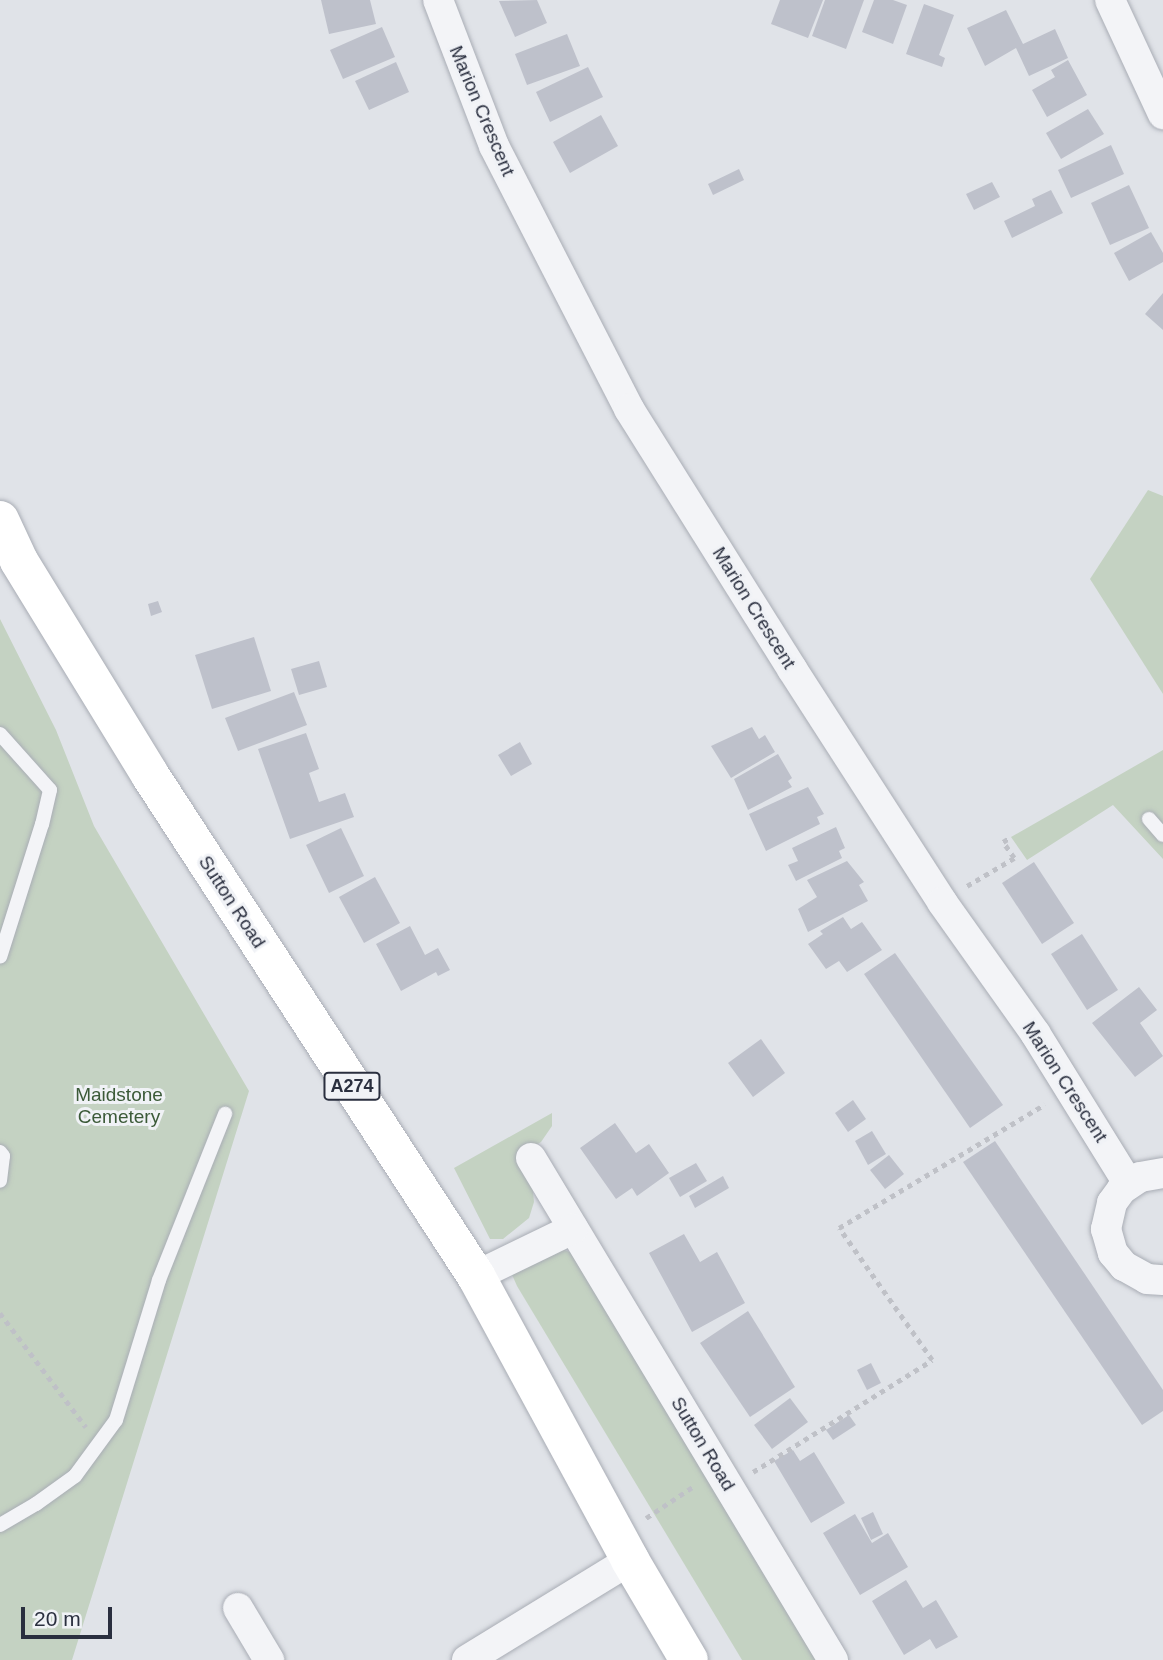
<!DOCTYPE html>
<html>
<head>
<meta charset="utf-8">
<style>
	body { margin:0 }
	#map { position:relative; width:1163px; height:1660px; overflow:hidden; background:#e0e3e8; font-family:Helvetica,sans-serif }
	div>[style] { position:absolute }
	.green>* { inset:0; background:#c4d2c2 }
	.building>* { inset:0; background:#bec1cb }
	.path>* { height:4.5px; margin-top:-2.25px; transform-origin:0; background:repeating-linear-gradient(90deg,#bfc1c7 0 5px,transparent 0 10px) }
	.roads { filter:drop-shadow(0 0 2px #a9adb5) drop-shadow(0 0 2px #a9adb5) }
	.lane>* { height:14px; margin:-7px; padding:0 7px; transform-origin:7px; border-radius:7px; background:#f3f4f7 }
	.street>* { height:30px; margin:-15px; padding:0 15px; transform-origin:15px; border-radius:15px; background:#f3f4f7 }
	.primary>* { height:38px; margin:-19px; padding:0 19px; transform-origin:19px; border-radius:19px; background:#fff }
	span { translate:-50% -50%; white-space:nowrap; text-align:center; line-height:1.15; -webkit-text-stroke:6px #f0f2f6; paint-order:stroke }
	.shield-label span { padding:2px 5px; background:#f0f2f6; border:2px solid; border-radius:5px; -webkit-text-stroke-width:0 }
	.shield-label { font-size:18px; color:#2a2f3f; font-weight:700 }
	.street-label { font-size:19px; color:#2a2f3f }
	.park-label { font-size:19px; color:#3b5a38 }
	.scale { position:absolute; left:21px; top:1607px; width:91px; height:32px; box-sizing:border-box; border:4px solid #2a2f3f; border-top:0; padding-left:9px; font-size:21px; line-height:24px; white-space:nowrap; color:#2a2f3f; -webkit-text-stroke:5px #f0f2f6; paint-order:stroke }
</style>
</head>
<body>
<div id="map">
	<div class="green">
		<i style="clip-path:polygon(1148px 490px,1163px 496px,1163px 694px,1090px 579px)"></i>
		<i style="clip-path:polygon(0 619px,56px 730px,94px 826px,249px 1091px,72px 1660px,0 1660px)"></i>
		<i style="clip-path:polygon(1163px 750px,1163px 859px,1113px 805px,1027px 860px,1011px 837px)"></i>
		<i style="clip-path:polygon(552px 1113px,552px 1126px,541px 1142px,517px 1157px,532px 1181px,534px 1202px,529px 1218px,503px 1239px,490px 1239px,454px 1168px)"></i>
		<i style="clip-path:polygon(556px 1247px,575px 1254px,819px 1660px,742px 1660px,517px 1286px,510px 1270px)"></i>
	</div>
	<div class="building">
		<i style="clip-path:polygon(321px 0,370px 0,376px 24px,329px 34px)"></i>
		<i style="clip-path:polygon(537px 0,547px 23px,515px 37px,499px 1px)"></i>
		<i style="clip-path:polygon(780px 0,823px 0,808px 38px,771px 24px)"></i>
		<i style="clip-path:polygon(825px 0,864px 0,846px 49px,812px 36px)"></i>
		<i style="clip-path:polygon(874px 0,893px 0,907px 5px,893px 44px,862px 32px)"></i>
		<i style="clip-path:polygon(924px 4px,954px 15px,939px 55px,945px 58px,942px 67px,906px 54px)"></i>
		<i style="clip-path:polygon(1006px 10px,1023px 44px,1055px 29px,1068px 58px,1029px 76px,1016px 48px,985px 66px,967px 28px)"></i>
		<i style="clip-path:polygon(382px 27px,395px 57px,343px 79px,330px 50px)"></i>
		<i style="clip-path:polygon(567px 34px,580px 66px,527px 85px,515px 54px)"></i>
		<i style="clip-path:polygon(1068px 60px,1087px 95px,1047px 117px,1032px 90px,1055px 77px,1051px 70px)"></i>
		<i style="clip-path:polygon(396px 62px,409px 92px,369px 110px,355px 81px)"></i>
		<i style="clip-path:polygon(588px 67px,603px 97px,550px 122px,536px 92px)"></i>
		<i style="clip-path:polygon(1088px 109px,1104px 134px,1061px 159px,1046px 133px)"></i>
		<i style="clip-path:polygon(601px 115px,618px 146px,570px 173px,553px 142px)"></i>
		<i style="clip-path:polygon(1111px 145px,1124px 174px,1071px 198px,1058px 170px)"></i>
		<i style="clip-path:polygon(739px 169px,744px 180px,713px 195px,708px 184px)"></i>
		<i style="clip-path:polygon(992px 182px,1000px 197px,974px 210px,966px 194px)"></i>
		<i style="clip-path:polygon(1129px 185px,1149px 228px,1110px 245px,1091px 203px)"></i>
		<i style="clip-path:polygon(1051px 190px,1063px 213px,1012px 238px,1004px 221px,1035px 206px,1032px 199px)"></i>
		<i style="clip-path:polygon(1151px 232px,1163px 253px,1163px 262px,1129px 281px,1114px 253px)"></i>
		<i style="clip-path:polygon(1163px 293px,1163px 330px,1145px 314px)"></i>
		<i style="clip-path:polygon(158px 601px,162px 612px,151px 616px,148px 604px)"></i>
		<i style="clip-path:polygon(254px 637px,271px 691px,212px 709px,195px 655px)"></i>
		<i style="clip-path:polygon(319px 661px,327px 687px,299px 695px,291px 669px)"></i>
		<i style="clip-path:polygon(294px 692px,307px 725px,238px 751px,225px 718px)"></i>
		<i style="clip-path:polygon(752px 727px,759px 739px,765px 735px,775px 752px,731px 778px,711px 746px)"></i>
		<i style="clip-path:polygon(306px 733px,319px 769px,309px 773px,319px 802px,345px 793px,354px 817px,290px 839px,258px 749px)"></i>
		<i style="clip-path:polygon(520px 742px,532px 764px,511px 776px,498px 755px)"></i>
		<i style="clip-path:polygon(778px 754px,792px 778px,788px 781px,792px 787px,748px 810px,734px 779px)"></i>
		<i style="clip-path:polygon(808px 787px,824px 814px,817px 817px,820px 824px,766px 851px,749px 814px)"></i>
		<i style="clip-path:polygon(836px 827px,845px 848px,839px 851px,842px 858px,796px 881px,788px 865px,798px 861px,792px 848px)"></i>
		<i style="clip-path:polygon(341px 828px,364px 876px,329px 893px,306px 845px)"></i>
		<i style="clip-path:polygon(847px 861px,864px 882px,859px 885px,868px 901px,808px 932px,798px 909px,817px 897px,807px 880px)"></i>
		<i style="clip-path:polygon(1034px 862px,1074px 923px,1042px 944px,1002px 883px)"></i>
		<i style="clip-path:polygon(375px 877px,400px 923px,364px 943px,339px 897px)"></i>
		<i style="clip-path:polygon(843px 917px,851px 929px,862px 922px,882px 950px,847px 972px,839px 961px,826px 969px,808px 944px,823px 934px,820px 931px)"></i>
		<i style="clip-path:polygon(410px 926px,425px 955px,438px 948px,450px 970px,438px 976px,436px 972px,401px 991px,376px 944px)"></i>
		<i style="clip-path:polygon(1082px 934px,1118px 990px,1087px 1010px,1051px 954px)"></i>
		<i style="clip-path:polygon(895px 953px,1003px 1105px,970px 1128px,864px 974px)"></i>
		<i style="clip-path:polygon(1139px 987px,1157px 1010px,1140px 1023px,1163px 1056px,1135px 1077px,1092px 1023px)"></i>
		<i style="clip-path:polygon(761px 1039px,785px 1073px,753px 1097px,728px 1063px)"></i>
		<i style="clip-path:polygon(853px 1100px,866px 1119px,848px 1132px,835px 1113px)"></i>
		<i style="clip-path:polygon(615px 1123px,636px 1153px,649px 1144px,669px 1173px,637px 1196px,632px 1188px,616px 1199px,580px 1148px)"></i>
		<i style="clip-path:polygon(872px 1131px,886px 1154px,868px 1165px,855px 1141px)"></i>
		<i style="clip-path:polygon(995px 1141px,1163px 1390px,1163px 1411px,1142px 1425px,963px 1162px)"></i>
		<i style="clip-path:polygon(889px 1155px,904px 1174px,885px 1189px,870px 1170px)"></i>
		<i style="clip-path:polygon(696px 1163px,707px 1181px,680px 1197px,669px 1178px)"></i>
		<i style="clip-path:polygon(723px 1176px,729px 1188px,695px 1208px,689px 1196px)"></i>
		<i style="clip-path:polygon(684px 1234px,700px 1262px,717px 1252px,745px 1303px,692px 1332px,649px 1253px)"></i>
		<i style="clip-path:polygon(748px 1311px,795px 1387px,750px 1417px,700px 1343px)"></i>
		<i style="clip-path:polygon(871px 1363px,881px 1383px,867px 1390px,857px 1370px)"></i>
		<i style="clip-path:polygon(790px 1398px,808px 1422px,772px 1449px,754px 1425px)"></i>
		<i style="clip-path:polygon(849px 1415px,856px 1425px,833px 1440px,826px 1430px)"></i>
		<i style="clip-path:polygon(793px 1450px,800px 1461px,814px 1452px,845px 1503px,811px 1523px,774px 1461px)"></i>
		<i style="clip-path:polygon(873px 1512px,883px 1534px,871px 1540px,861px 1518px)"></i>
		<i style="clip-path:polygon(855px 1514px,872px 1543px,888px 1533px,908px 1567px,860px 1595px,823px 1533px)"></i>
		<i style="clip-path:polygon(906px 1580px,923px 1608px,936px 1600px,958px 1637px,936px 1649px,930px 1639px,904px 1655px,872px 1601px)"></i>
	</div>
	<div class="path">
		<i style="left:967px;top:886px;width:55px;rotate:-30.8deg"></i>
		<i style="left:1014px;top:858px;width:19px;rotate:-125deg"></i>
		<i style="left:1003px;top:842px;width:9px;rotate:-32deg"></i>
		<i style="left:0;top:1313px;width:143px;rotate:53deg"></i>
		<i style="left:753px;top:1472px;width:211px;rotate:-32deg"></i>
		<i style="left:932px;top:1360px;width:161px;rotate:-125.2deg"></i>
		<i style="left:839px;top:1228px;width:240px;rotate:-31deg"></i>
		<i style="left:646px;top:1518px;width:58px;rotate:-33.7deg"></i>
	</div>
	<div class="roads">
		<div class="lane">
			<i style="left:0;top:734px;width:75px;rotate:48.2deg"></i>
			<i style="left:50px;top:790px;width:35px;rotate:103deg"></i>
			<i style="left:42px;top:824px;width:139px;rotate:107.5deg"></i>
			<i style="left:1149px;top:819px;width:21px;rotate:49deg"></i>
			<i style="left:0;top:1152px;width:5px;rotate:53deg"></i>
			<i style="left:3px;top:1156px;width:25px;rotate:97deg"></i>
			<i style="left:0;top:1525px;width:42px;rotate:-30.3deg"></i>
			<i style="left:36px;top:1504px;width:48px;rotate:-35.7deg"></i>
			<i style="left:75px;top:1476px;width:69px;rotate:-53.8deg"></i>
			<i style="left:116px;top:1420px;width:146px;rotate:-72.9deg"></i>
			<i style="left:159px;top:1280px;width:179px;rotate:-68.3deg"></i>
		</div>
		<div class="street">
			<i style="left:438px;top:0;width:156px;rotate:69deg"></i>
			<i style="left:494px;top:146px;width:296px;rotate:62.8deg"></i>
			<i style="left:629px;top:409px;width:307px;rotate:57.9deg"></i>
			<i style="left:792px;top:669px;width:277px;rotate:57.2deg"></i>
			<i style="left:942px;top:902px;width:161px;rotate:54.6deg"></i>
			<i style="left:1035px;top:1033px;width:176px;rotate:58.2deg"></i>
			<i style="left:1110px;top:0;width:126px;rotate:65.1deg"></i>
			<i style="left:531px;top:1158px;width:586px;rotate:58.97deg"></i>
			<i style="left:1163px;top:1173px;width:23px;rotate:170deg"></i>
			<i style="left:1140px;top:1177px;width:22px;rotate:146deg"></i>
			<i style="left:1122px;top:1189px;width:17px;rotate:126deg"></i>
			<i style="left:1112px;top:1203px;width:27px;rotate:103deg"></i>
			<i style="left:1106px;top:1229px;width:25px;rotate:74deg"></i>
			<i style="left:1113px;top:1253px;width:17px;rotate:50deg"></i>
			<i style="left:1124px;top:1266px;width:26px;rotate:29deg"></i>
			<i style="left:1147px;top:1279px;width:16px;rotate:4deg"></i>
			<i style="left:476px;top:1276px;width:108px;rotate:-25.9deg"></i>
			<i style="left:238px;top:1608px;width:61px;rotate:59.2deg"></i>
			<i style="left:467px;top:1660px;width:191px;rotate:-31.5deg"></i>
		</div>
		<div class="primary">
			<i style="left:0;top:520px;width:45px;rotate:65.1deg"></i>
			<i style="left:19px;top:561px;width:251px;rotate:58.5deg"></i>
			<i style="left:150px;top:775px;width:598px;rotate:56.95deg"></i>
			<i style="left:476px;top:1276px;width:323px;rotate:61.5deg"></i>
			<i style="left:630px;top:1560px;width:116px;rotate:59.5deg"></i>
		</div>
	</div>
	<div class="shield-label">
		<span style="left:352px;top:1086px">A274</span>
	</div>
	<div class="street-label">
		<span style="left:482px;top:111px;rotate:67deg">Marion Crescent</span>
		<span style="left:754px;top:608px;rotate:58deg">Marion Crescent</span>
		<span style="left:232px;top:902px;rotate:57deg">Sutton Road</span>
		<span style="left:1065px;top:1082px;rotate:57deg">Marion Crescent</span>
		<span style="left:703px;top:1444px;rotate:59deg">Sutton Road</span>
	</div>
	<div class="park-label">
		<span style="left:119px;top:1106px">Maidstone<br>Cemetery</span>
	</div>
	<div class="scale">20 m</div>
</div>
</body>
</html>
